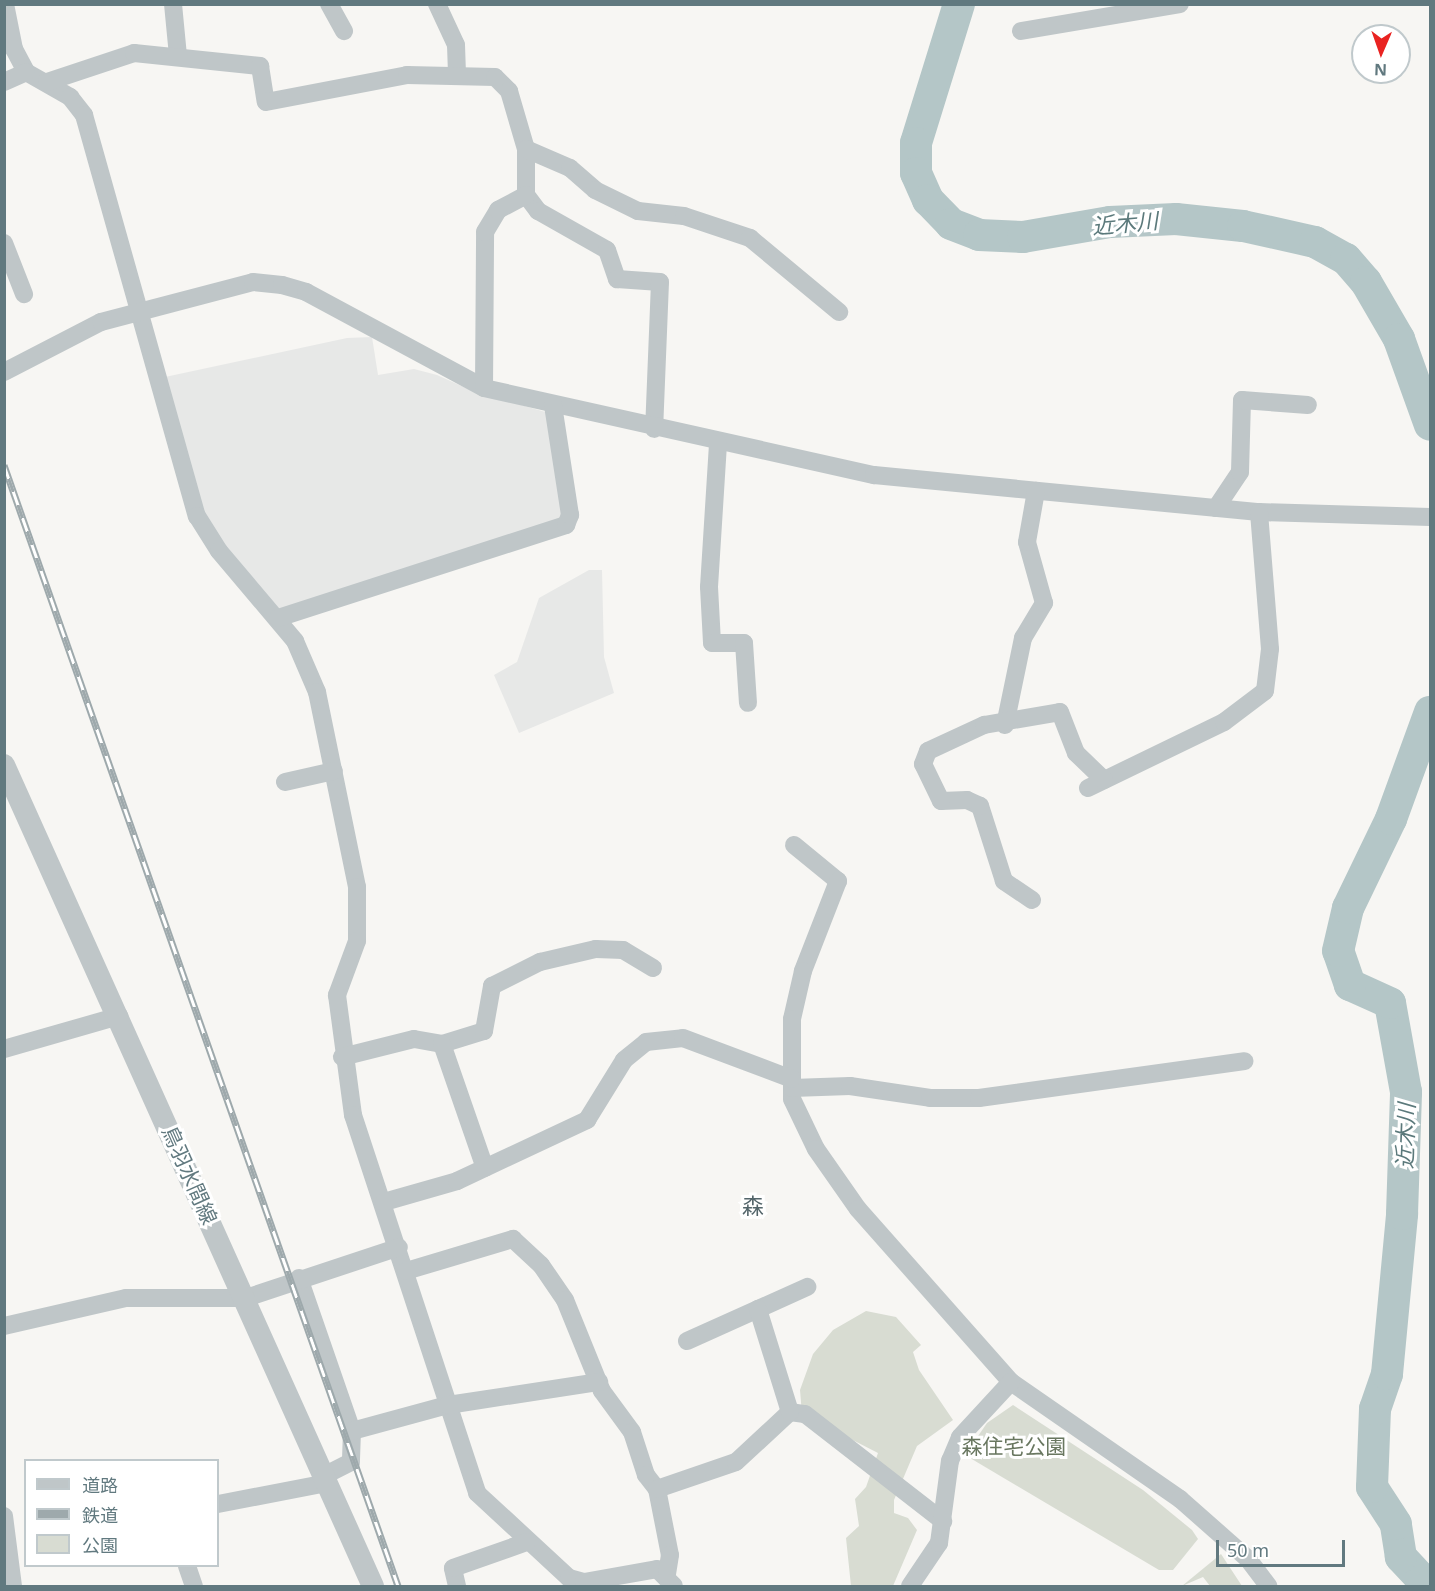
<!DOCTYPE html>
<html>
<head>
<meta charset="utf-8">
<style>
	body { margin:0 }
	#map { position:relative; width:1435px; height:1591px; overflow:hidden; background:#f7f6f3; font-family:"Noto Sans","Noto Sans JP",sans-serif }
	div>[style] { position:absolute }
	.built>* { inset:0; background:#e7e8e7 }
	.green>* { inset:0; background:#d8dcd2 }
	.river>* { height:32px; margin:-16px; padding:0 16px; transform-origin:16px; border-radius:16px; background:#b4c6c7 }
	.minor>* { height:18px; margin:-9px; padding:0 9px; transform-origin:9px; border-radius:9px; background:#bfc6c8 }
	.tertiary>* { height:22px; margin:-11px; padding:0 11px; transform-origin:11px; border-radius:11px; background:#bfc6c8 }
	.rail>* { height:7px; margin-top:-3.5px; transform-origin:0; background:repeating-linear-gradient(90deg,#fff 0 14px,#9ea9ac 0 28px); box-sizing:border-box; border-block:2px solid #9ea9ac }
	span { translate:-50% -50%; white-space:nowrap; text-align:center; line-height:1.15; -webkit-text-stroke:6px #fff; paint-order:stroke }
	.street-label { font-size:21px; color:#61797f }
	.park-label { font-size:21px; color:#697760 }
	.water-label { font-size:22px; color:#5b797b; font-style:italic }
	.neighbourhood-label { font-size:22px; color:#53656a }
	.frame { position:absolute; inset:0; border:6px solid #61797f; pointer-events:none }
	.legend { position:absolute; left:24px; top:1459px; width:195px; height:108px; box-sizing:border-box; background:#fff; border:2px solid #c0c9cc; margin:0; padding:8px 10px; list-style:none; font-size:18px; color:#61797f }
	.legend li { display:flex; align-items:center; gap:12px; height:30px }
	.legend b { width:30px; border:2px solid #c0c9cc }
	.north { position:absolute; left:1351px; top:24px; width:60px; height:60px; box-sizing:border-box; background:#fff; border:2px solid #c0c9cc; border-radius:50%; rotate:182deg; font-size:16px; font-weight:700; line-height:24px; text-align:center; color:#61797f }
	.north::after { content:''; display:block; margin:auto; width:21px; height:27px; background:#e92321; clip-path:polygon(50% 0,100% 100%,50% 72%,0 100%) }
	.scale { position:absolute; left:1216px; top:1540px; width:129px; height:27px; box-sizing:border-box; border:3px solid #61797f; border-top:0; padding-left:8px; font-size:18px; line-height:21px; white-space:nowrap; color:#61797f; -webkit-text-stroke:4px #fff; paint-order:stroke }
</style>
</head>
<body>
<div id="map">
	<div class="built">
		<i style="clip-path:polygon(372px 337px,378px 375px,414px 369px,437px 375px,475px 392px,549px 413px,563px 517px,278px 618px,197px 516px,165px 377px,347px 338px)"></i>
		<i style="clip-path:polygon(589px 570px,602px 570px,604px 657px,614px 693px,519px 733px,494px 675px,517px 662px,539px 598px)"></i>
	</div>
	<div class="green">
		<i style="clip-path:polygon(866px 1311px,896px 1317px,921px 1345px,913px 1352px,919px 1370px,953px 1420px,917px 1446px,894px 1500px,894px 1513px,908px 1518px,917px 1530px,893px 1586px,851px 1586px,846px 1538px,859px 1526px,855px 1499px,866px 1487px,878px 1453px,802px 1414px,800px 1390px,813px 1354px,833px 1330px)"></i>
		<i style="clip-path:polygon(1013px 1405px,1143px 1490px,1192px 1530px,1198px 1539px,1173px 1570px,1159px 1570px,965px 1455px,987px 1423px)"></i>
		<i style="clip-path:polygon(1221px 1554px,1242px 1586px,1210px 1586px,1203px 1577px,1182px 1586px)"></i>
	</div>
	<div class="river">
		<i style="left:959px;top:4px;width:145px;rotate:107.2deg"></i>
		<i style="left:916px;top:143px;width:30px;rotate:90deg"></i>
		<i style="left:916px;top:173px;width:30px;rotate:66deg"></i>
		<i style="left:928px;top:200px;width:33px;rotate:46deg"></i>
		<i style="left:951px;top:224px;width:30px;rotate:21deg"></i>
		<i style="left:979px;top:235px;width:44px;rotate:2.6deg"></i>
		<i style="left:1023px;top:237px;width:88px;rotate:-9.8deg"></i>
		<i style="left:1110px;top:222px;width:66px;rotate:-2.6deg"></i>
		<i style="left:1176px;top:219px;width:67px;rotate:6deg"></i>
		<i style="left:1243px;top:226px;width:74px;rotate:12.5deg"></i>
		<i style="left:1315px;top:242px;width:35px;rotate:29deg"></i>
		<i style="left:1346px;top:259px;width:30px;rotate:49deg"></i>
		<i style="left:1366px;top:282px;width:66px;rotate:59.9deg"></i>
		<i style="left:1399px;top:339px;width:91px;rotate:70.2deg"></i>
		<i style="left:1428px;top:1586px;width:40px;rotate:-133deg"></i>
		<i style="left:1401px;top:1557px;width:33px;rotate:-99deg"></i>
		<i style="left:1396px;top:1524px;width:44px;rotate:-123deg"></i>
		<i style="left:1372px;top:1487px;width:78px;rotate:-87.8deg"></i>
		<i style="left:1375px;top:1409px;width:37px;rotate:-71deg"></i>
		<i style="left:1387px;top:1374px;width:161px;rotate:-84.6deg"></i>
		<i style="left:1402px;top:1214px;width:122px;rotate:-88.1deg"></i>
		<i style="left:1406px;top:1092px;width:90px;rotate:-100.2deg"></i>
		<i style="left:1390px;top:1003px;width:44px;rotate:-155.8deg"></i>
		<i style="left:1350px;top:985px;width:36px;rotate:-109deg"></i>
		<i style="left:1338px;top:951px;width:44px;rotate:-76.9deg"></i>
		<i style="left:1348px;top:908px;width:99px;rotate:-64.2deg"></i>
		<i style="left:1391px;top:819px;width:114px;rotate:-70deg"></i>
	</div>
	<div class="minor">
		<i style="left:5px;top:4px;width:46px;rotate:78.7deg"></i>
		<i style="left:14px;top:49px;width:26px;rotate:62deg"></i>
		<i style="left:26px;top:72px;width:51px;rotate:29.6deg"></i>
		<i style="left:70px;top:97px;width:23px;rotate:52deg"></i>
		<i style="left:84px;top:115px;width:417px;rotate:74.3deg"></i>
		<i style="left:197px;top:516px;width:41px;rotate:57.8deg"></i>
		<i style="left:219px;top:551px;width:118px;rotate:49.8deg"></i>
		<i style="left:295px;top:641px;width:56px;rotate:66.7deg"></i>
		<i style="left:317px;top:692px;width:199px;rotate:78.4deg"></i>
		<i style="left:357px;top:887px;width:54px;rotate:90deg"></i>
		<i style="left:357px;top:941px;width:58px;rotate:110.3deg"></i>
		<i style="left:337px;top:995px;width:121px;rotate:82.4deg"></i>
		<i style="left:353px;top:1115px;width:398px;rotate:71.8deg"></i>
		<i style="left:477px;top:1493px;width:125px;rotate:42.7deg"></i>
		<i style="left:569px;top:1578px;width:16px;rotate:15deg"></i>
		<i style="left:584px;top:1582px;width:74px;rotate:-10.1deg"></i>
		<i style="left:657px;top:1569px;width:24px;rotate:45deg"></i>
		<i style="left:173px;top:4px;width:52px;rotate:84.5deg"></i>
		<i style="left:329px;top:4px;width:31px;rotate:61deg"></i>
		<i style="left:437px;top:4px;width:45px;rotate:65.1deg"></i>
		<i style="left:456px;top:45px;width:29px;rotate:88deg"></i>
		<i style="left:1021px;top:31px;width:161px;rotate:-9.6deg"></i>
		<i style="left:4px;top:82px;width:24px;rotate:-24deg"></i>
		<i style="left:47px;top:82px;width:92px;rotate:-18.4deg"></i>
		<i style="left:134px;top:53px;width:127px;rotate:5.9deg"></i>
		<i style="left:260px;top:66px;width:36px;rotate:81deg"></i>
		<i style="left:266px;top:102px;width:144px;rotate:-10.8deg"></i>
		<i style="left:407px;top:75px;width:88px;rotate:1.3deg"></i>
		<i style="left:495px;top:77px;width:20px;rotate:45deg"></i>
		<i style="left:509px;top:91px;width:60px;rotate:73.7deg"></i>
		<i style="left:526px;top:149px;width:46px;rotate:90deg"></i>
		<i style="left:526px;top:195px;width:20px;rotate:53deg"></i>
		<i style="left:538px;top:211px;width:79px;rotate:29.5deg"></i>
		<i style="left:607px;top:250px;width:31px;rotate:71deg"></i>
		<i style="left:617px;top:279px;width:43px;rotate:4deg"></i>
		<i style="left:660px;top:282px;width:147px;rotate:92.3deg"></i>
		<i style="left:526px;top:149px;width:48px;rotate:23.4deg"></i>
		<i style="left:570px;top:168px;width:33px;rotate:41deg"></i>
		<i style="left:595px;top:190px;width:48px;rotate:26deg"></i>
		<i style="left:638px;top:211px;width:46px;rotate:6.2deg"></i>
		<i style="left:684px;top:216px;width:70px;rotate:18.4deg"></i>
		<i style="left:750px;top:238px;width:116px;rotate:39.7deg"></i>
		<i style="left:4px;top:243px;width:55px;rotate:68.6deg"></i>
		<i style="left:4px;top:372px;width:109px;rotate:-27.3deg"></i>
		<i style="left:101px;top:322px;width:157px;rotate:-14.7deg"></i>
		<i style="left:253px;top:282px;width:29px;rotate:6deg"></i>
		<i style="left:282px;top:285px;width:25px;rotate:16deg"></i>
		<i style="left:306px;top:292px;width:202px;rotate:28.3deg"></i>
		<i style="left:484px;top:388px;width:400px;rotate:12.6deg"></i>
		<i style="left:874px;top:475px;width:387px;rotate:5.5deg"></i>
		<i style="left:1259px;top:512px;width:171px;rotate:1.7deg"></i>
		<i style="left:484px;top:388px;width:156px;rotate:-89.6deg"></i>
		<i style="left:485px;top:232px;width:26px;rotate:-59deg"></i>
		<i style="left:498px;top:210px;width:32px;rotate:-28deg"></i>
		<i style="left:718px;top:444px;width:143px;rotate:93.6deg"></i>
		<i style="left:709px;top:587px;width:56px;rotate:86.9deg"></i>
		<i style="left:712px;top:643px;width:32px"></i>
		<i style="left:744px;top:643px;width:60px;rotate:86.2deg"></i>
		<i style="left:1216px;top:508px;width:43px;rotate:-56.3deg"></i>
		<i style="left:1240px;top:472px;width:72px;rotate:-88.4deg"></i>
		<i style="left:1242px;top:400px;width:66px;rotate:4.3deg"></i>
		<i style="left:278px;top:618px;width:303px;rotate:-17.9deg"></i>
		<i style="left:566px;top:525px;width:11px;rotate:-68deg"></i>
		<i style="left:570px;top:515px;width:111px;rotate:-98.8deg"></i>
		<i style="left:1005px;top:725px;width:89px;rotate:-78.3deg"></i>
		<i style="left:1023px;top:638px;width:41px;rotate:-59deg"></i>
		<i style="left:1044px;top:603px;width:63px;rotate:-105.6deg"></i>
		<i style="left:1027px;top:542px;width:52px;rotate:-80deg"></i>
		<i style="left:285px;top:782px;width:50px;rotate:-12.7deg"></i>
		<i style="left:1088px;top:788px;width:151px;rotate:-25.9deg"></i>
		<i style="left:1224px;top:722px;width:51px;rotate:-37.1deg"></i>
		<i style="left:1265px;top:691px;width:42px;rotate:-83.2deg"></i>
		<i style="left:1270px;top:649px;width:137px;rotate:-94.6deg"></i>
		<i style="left:794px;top:845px;width:57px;rotate:39.3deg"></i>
		<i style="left:838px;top:881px;width:97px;rotate:111.3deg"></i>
		<i style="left:803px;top:971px;width:49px;rotate:102.9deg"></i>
		<i style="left:792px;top:1019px;width:80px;rotate:90deg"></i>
		<i style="left:792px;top:1099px;width:55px;rotate:64.4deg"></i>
		<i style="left:816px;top:1149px;width:73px;rotate:55deg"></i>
		<i style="left:858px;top:1209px;width:231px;rotate:48.5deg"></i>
		<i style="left:1011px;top:1382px;width:206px;rotate:34.7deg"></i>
		<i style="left:1180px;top:1499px;width:91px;rotate:41.4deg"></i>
		<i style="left:1248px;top:1559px;width:34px;rotate:53deg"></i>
		<i style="left:1032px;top:900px;width:34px;rotate:-146deg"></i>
		<i style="left:1004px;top:881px;width:79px;rotate:-107.7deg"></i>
		<i style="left:980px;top:806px;width:14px;rotate:-155deg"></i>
		<i style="left:967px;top:800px;width:26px;rotate:178deg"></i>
		<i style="left:941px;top:801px;width:41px;rotate:-115.9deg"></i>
		<i style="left:923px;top:764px;width:14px;rotate:-69deg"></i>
		<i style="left:928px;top:751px;width:62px;rotate:-24.9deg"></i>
		<i style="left:984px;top:725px;width:77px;rotate:-9.7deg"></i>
		<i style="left:1060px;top:712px;width:44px;rotate:68.7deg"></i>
		<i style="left:1076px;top:753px;width:39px;rotate:44deg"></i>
		<i style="left:442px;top:1044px;width:44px;rotate:-17.2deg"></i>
		<i style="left:484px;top:1031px;width:46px;rotate:-79.9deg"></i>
		<i style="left:492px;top:986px;width:54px;rotate:-26.6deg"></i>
		<i style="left:540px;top:962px;width:57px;rotate:-13.1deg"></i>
		<i style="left:596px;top:949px;width:27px;rotate:2deg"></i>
		<i style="left:623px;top:950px;width:35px;rotate:31deg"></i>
		<i style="left:4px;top:1049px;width:120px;rotate:-16deg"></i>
		<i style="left:342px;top:1057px;width:74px;rotate:-14deg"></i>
		<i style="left:414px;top:1039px;width:28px;rotate:10deg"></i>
		<i style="left:442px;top:1044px;width:131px;rotate:70.9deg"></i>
		<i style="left:792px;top:1088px;width:58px;rotate:-2deg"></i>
		<i style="left:850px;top:1086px;width:81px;rotate:8.5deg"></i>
		<i style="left:930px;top:1098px;width:49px"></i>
		<i style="left:979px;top:1098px;width:268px;rotate:-7.9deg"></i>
		<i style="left:384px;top:1202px;width:76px;rotate:-16deg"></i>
		<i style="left:457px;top:1181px;width:144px;rotate:-25.1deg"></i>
		<i style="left:587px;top:1120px;width:70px;rotate:-58.3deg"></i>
		<i style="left:624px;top:1060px;width:28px;rotate:-39deg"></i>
		<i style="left:646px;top:1042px;width:37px;rotate:-6deg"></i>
		<i style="left:683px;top:1038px;width:116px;rotate:20.6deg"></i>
		<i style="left:406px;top:1271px;width:112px;rotate:-16.7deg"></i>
		<i style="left:513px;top:1239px;width:38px;rotate:43deg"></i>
		<i style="left:541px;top:1265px;width:42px;rotate:55.6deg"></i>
		<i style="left:565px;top:1300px;width:98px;rotate:67.9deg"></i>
		<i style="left:602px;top:1391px;width:51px;rotate:53.8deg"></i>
		<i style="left:632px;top:1432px;width:45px;rotate:72deg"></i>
		<i style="left:646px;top:1475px;width:18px;rotate:52deg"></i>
		<i style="left:657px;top:1489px;width:67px;rotate:78.9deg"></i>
		<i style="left:670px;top:1555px;width:20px;rotate:99deg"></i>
		<i style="left:299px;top:1278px;width:162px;rotate:70.9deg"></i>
		<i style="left:352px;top:1431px;width:31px;rotate:92deg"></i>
		<i style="left:351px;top:1462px;width:31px;rotate:153deg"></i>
		<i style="left:4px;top:1326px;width:125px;rotate:-12.9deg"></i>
		<i style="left:126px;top:1298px;width:120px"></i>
		<i style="left:246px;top:1298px;width:161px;rotate:-18.4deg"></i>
		<i style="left:687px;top:1341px;width:132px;rotate:-24.2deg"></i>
		<i style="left:790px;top:1412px;width:15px;rotate:8deg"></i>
		<i style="left:805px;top:1414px;width:175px;rotate:37.8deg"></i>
		<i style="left:352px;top:1431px;width:99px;rotate:-15.2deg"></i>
		<i style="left:448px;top:1405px;width:153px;rotate:-8.7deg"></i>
		<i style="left:657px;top:1489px;width:83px;rotate:-18.9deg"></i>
		<i style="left:736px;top:1462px;width:74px;rotate:-42.8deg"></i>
		<i style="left:790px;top:1412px;width:108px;rotate:-107.3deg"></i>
		<i style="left:218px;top:1504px;width:111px;rotate:-10.9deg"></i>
		<i style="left:4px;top:1516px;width:71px;rotate:82.7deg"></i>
		<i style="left:187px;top:1566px;width:21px;rotate:71deg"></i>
		<i style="left:457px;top:1586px;width:18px;rotate:-103deg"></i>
		<i style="left:453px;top:1568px;width:78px;rotate:-19.4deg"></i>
		<i style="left:910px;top:1586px;width:52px;rotate:-56deg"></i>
		<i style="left:939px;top:1543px;width:83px;rotate:-82.4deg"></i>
		<i style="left:950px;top:1461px;width:26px;rotate:-67deg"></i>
		<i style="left:960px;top:1437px;width:75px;rotate:-47.2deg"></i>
	</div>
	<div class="tertiary">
		<i style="left:4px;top:765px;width:900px;rotate:65.8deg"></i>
	</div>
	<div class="rail">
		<i style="left:4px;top:465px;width:1188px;rotate:70.63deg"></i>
	</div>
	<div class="street-label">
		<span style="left:190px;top:1175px;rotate:66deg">鳥羽水間線</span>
	</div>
	<div class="park-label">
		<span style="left:1014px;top:1446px">森住宅公園</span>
	</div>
	<div class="water-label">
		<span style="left:1125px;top:223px;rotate:-5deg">近木川</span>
		<span style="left:1405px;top:1136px;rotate:-88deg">近木川</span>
	</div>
	<div class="neighbourhood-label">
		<span style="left:753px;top:1206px">森</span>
	</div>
	<div class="frame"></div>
	<ul class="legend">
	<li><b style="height:8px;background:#bfc6c8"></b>道路</li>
	<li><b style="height:8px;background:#9ea9ac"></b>鉄道</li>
	<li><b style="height:16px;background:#d8dcd2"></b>公園</li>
	</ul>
	<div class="north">N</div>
	<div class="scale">50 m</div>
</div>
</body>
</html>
